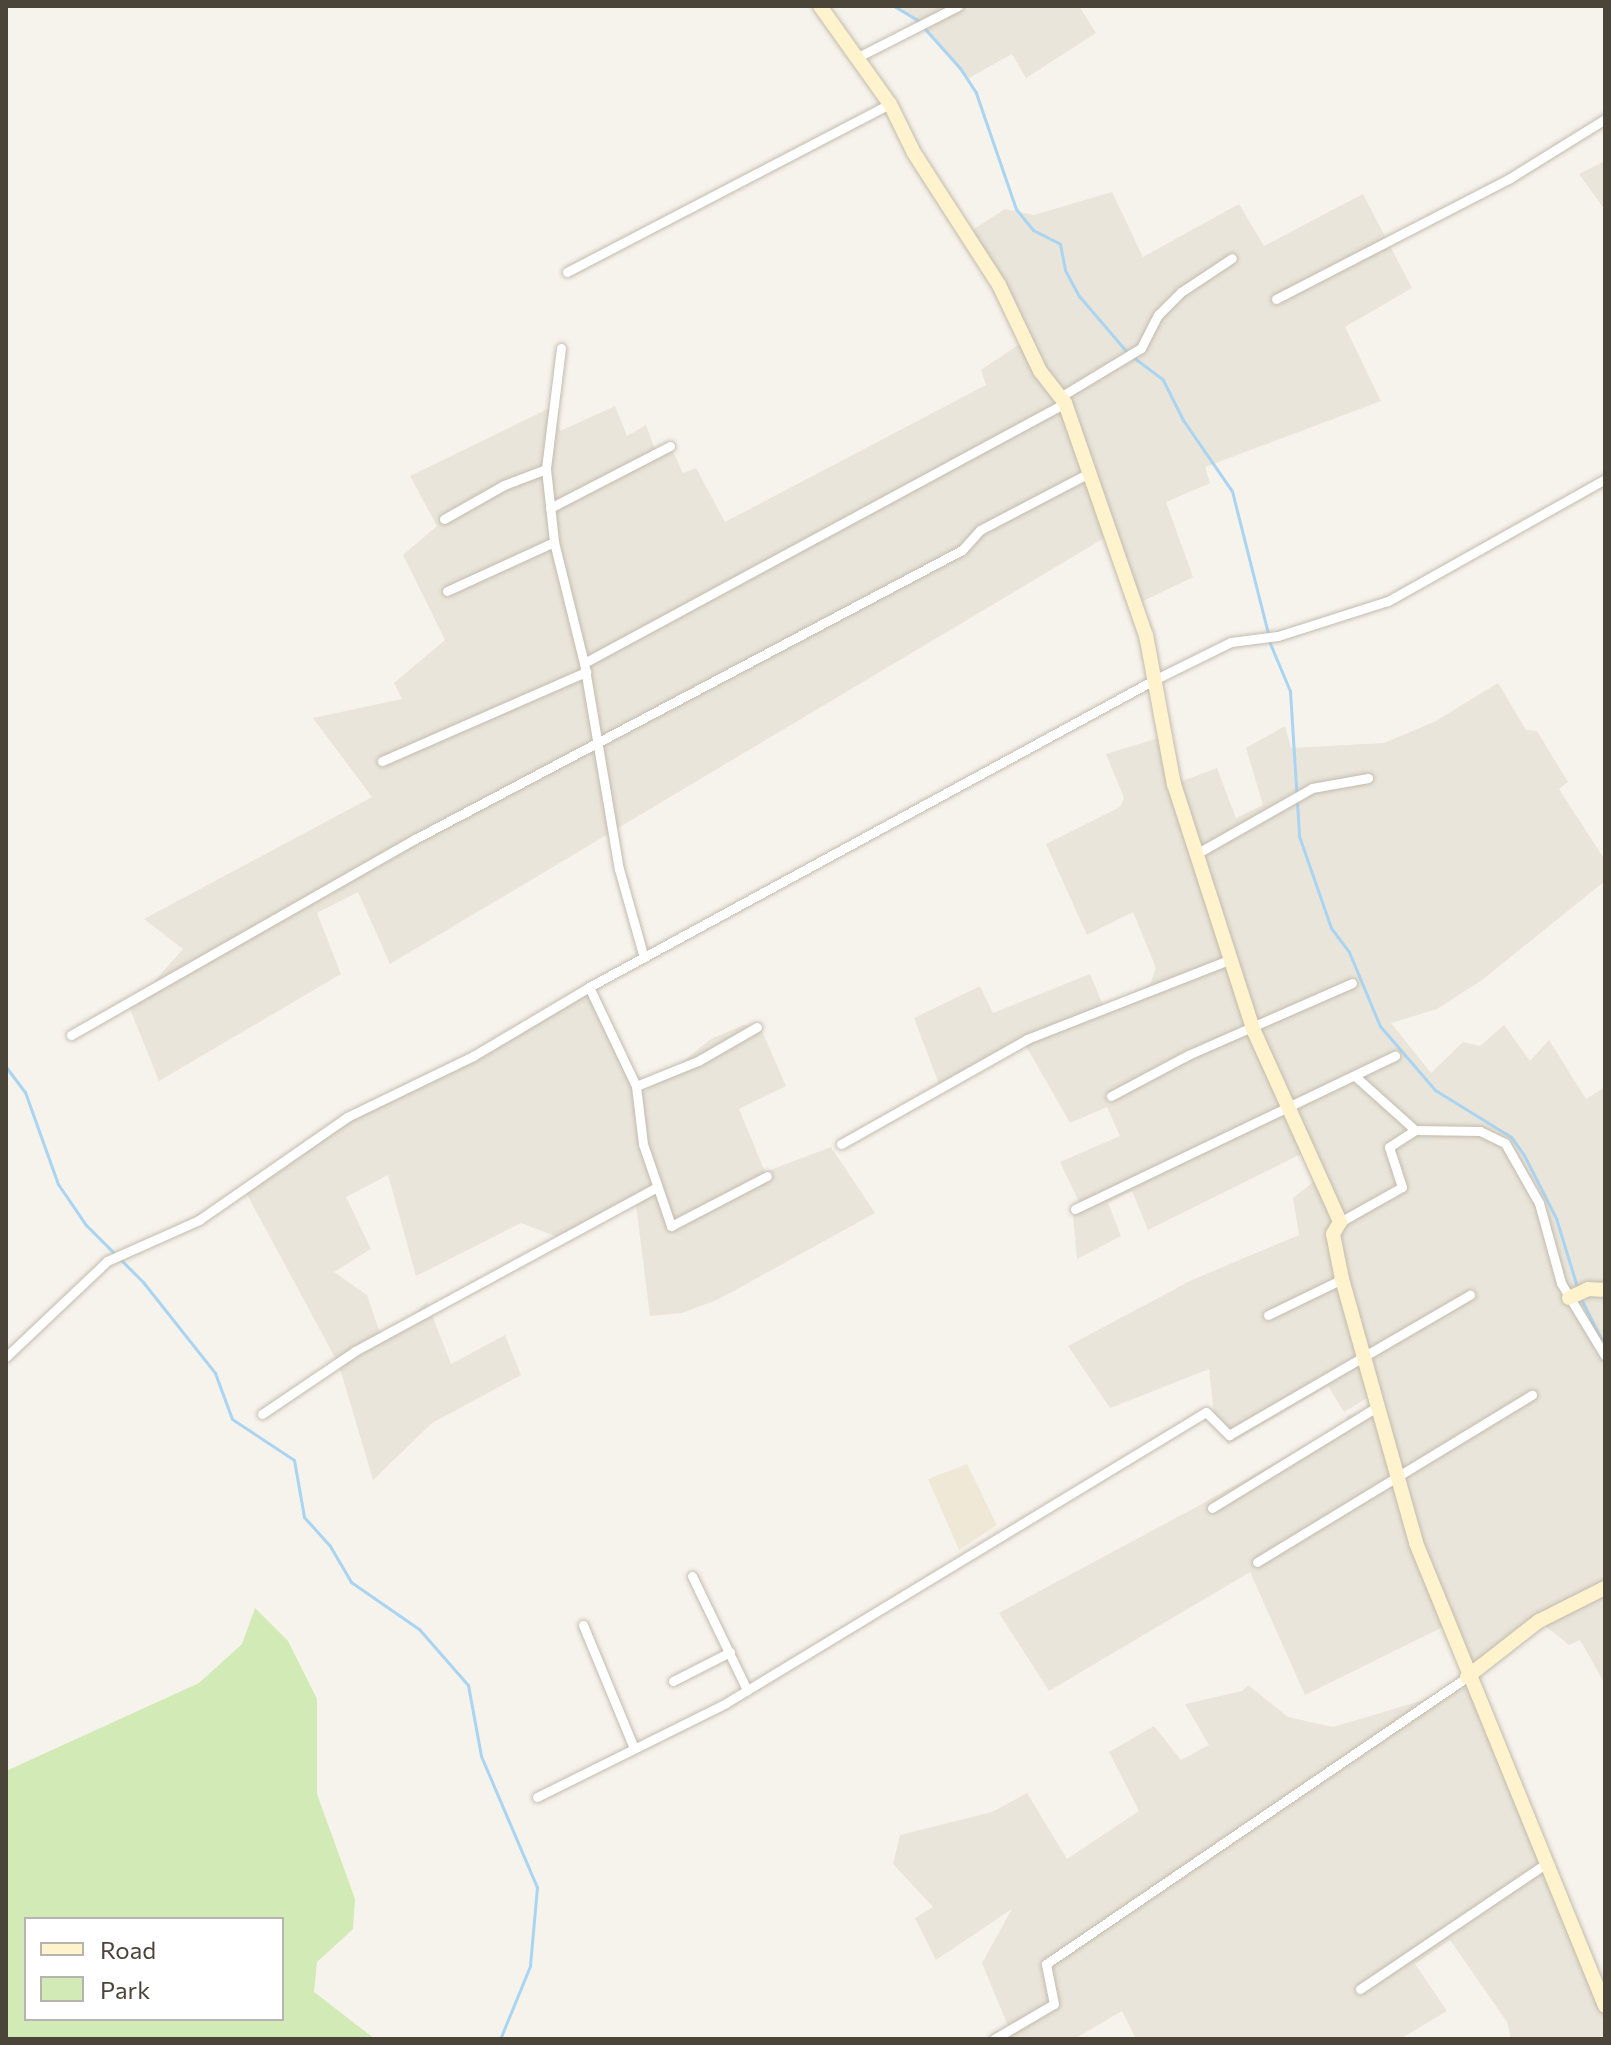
<!DOCTYPE html>
<html>
<head>
<meta charset="utf-8">
<style>
	body { margin:0 }
	#map { position:relative; width:1611px; height:2045px; overflow:hidden; background:#f6f3ec; font-family:Commissioner,sans-serif }
	div>[style] { position:absolute }
	.residential>* { inset:0; background:#eae5da }
	.education>* { inset:0; background:#efe8d6 }
	.green>* { inset:0; background:#d2eab5 }
	.stream>* { height:3px; margin:-1.5px; padding:0 1.5px; transform-origin:1.5px; border-radius:1.5px; background:#a9d4f2 }
	.roads { filter:drop-shadow(0 0 2px #c2bbae) drop-shadow(0 0 2px #c2bbae) }
	.street>* { height:9px; margin:-4.5px; padding:0 4.5px; transform-origin:4.5px; border-radius:4.5px; background:#fff }
	.secondary>* { height:14px; margin:-7px; padding:0 7px; transform-origin:7px; border-radius:7px; background:#fff3cd }
	span { translate:-50% -50%; white-space:nowrap; text-align:center; line-height:1.15; -webkit-text-stroke:7px #fff; paint-order:stroke }
	.frame { position:absolute; inset:0; border:8px solid #4b4439; pointer-events:none }
	.legend { position:absolute; left:24px; top:1917px; width:260px; height:104px; box-sizing:border-box; background:#fff; border:2px solid #b7b4b0; margin:0; padding:10px 14px; list-style:none; font-size:24px; color:#4b4439 }
	.legend li { display:flex; align-items:center; gap:16px; height:40px }
	.legend b { width:40px; border:2px solid #b7b4b0 }
</style>
</head>
<body>
<div id="map">
	<div class="residential">
		<i style="clip-path:polygon(894px 6px,1079px 6px,1096px 33px,1026px 78px,1012px 54px,967px 79px,917px 21px)"></i>
		<i style="clip-path:polygon(1605px 161px,1605px 210px,1579px 174px)"></i>
		<i style="clip-path:polygon(1112px 192px,1143px 257px,1239px 204px,1264px 246px,1363px 194px,1412px 288px,1345px 327px,1381px 401px,1205px 467px,1210px 483px,1166px 502px,1193px 577px,1135px 605px,1111px 534px,390px 964px,358px 892px,317px 913px,341px 974px,159px 1081px,130px 1009px,183px 949px,144px 919px,372px 797px,313px 718px,402px 699px,394px 683px,445px 640px,403px 555px,437px 526px,410px 476px,554px 406px,560px 431px,615px 406px,627px 436px,646px 425px,657px 455px,672px 449px,683px 473px,696px 468px,725px 522px,986px 385px,981px 370px,1027px 339px,966px 234px,1005px 209px,1034px 215px)"></i>
		<i style="clip-path:polygon(1498px 683px,1526px 730px,1537px 731px,1568px 782px,1559px 789px,1605px 860px,1605px 881px,1482px 980px,1437px 1009px,1391px 1023px,1431px 1073px,1463px 1042px,1480px 1046px,1504px 1025px,1530px 1061px,1549px 1040px,1586px 1099px,1605px 1087px,1605px 1684px,1580px 1640px,1569px 1645px,1539px 1621px,1467px 1677px,1445px 1626px,1305px 1695px,1250px 1572px,1049px 1691px,999px 1613px,1200px 1505px,1347px 1422px,1347px 1416px,1375px 1408px,1372px 1395px,1344px 1412px,1328px 1386px,1228px 1445px,1214px 1415px,1209px 1369px,1110px 1408px,1068px 1346px,1192px 1280px,1299px 1235px,1293px 1198px,1321px 1176px,1309px 1150px,1148px 1230px,1132px 1191px,1108px 1203px,1121px 1236px,1077px 1259px,1073px 1215px,1082px 1208px,1060px 1162px,1120px 1136px,1107px 1107px,1070px 1123px,1026px 1046px,940px 1087px,914px 1018px,980px 986px,993px 1013px,1090px 974px,1103px 1005px,1150px 985px,1156px 968px,1133px 912px,1087px 935px,1046px 844px,1120px 807px,1124px 798px,1106px 754px,1162px 737px,1174px 784px,1217px 768px,1236px 818px,1263px 805px,1246px 748px,1285px 726px,1291px 748px,1384px 743px,1436px 721px)"></i>
		<i style="clip-path:polygon(589px 987px,643px 1093px,711px 1039px,743px 1025px,761px 1029px,786px 1086px,739px 1109px,765px 1172px,831px 1147px,875px 1213px,719px 1299px,682px 1313px,650px 1316px,636px 1205px,563px 1239px,521px 1223px,416px 1276px,388px 1175px,346px 1197px,371px 1249px,334px 1272px,367px 1295px,383px 1342px,427px 1302px,451px 1364px,505px 1335px,521px 1375px,432px 1423px,373px 1480px,339px 1365px,243px 1187px,347px 1117px,473px 1056px)"></i>
		<i style="clip-path:polygon(1248px 1685px,1288px 1717px,1333px 1727px,1471px 1686px,1605px 2006px,1605px 2039px,1511px 2039px,1507px 2022px,1450px 1940px,1415px 1964px,1447px 2011px,1400px 2039px,1135px 2037px,1122px 2011px,1074px 2039px,996px 2039px,1010px 2031px,982px 1963px,1012px 1909px,936px 1960px,915px 1918px,933px 1907px,893px 1864px,900px 1835px,992px 1812px,1027px 1793px,1067px 1859px,1139px 1811px,1109px 1752px,1154px 1726px,1181px 1760px,1209px 1745px,1185px 1704px,1242px 1691px)"></i>
	</div>
	<div class="education">
		<i style="clip-path:polygon(967px 1464px,997px 1525px,959px 1550px,928px 1479px)"></i>
	</div>
	<div class="green">
		<i style="clip-path:polygon(evenodd,255px 1608px,288px 1641px,317px 1699px,317px 1794px,355px 1899px,353px 1929px,317px 1962px,314px 1992px,375px 2039px,6px 2039px,6px 1771px,199px 1683px,242px 1644px,255px 1608px,26px 1919px,282px 1919px,282px 2019px,26px 2019px,26px 1919px)"></i>
	</div>
	<div class="stream">
		<i style="left:894px;top:6px;width:27px;rotate:31deg"></i>
		<i style="left:917px;top:20px;width:64px;rotate:48.1deg"></i>
		<i style="left:960px;top:68px;width:30px;rotate:57deg"></i>
		<i style="left:976px;top:93px;width:123px;rotate:71deg"></i>
		<i style="left:1016px;top:209px;width:27px;rotate:51deg"></i>
		<i style="left:1033px;top:230px;width:30px;rotate:27deg"></i>
		<i style="left:1060px;top:244px;width:26px;rotate:79deg"></i>
		<i style="left:1065px;top:270px;width:30px;rotate:62deg"></i>
		<i style="left:1079px;top:296px;width:74px;rotate:49.4deg"></i>
		<i style="left:1133px;top:357px;width:38px;rotate:37deg"></i>
		<i style="left:1163px;top:380px;width:45px;rotate:63.4deg"></i>
		<i style="left:1183px;top:420px;width:86px;rotate:55.4deg"></i>
		<i style="left:1232px;top:491px;width:146px;rotate:75.8deg"></i>
		<i style="left:1269px;top:641px;width:54px;rotate:67.2deg"></i>
		<i style="left:1290px;top:691px;width:145px;rotate:86.4deg"></i>
		<i style="left:1299px;top:836px;width:97px;rotate:70.8deg"></i>
		<i style="left:1331px;top:928px;width:30px;rotate:53deg"></i>
		<i style="left:1349px;top:952px;width:80px;rotate:67.3deg"></i>
		<i style="left:1380px;top:1026px;width:84px;rotate:49.3deg"></i>
		<i style="left:1435px;top:1090px;width:89px;rotate:31.7deg"></i>
		<i style="left:1511px;top:1137px;width:22px;rotate:54deg"></i>
		<i style="left:1524px;top:1155px;width:71px;rotate:63.1deg"></i>
		<i style="left:1556px;top:1218px;width:75px;rotate:73deg"></i>
		<i style="left:6px;top:1067px;width:31px;rotate:53deg"></i>
		<i style="left:25px;top:1092px;width:98px;rotate:70.3deg"></i>
		<i style="left:58px;top:1184px;width:50px;rotate:55.7deg"></i>
		<i style="left:86px;top:1225px;width:81px;rotate:45deg"></i>
		<i style="left:143px;top:1282px;width:116px;rotate:51.6deg"></i>
		<i style="left:215px;top:1373px;width:49px;rotate:69.7deg"></i>
		<i style="left:232px;top:1419px;width:74px;rotate:33.5deg"></i>
		<i style="left:294px;top:1460px;width:58px;rotate:80deg"></i>
		<i style="left:304px;top:1517px;width:39px;rotate:48deg"></i>
		<i style="left:330px;top:1546px;width:42px;rotate:59.7deg"></i>
		<i style="left:351px;top:1582px;width:83px;rotate:34.7deg"></i>
		<i style="left:419px;top:1629px;width:74px;rotate:48.8deg"></i>
		<i style="left:468px;top:1685px;width:72px;rotate:79.6deg"></i>
		<i style="left:481px;top:1756px;width:142px;rotate:66.9deg"></i>
		<i style="left:537px;top:1887px;width:79px;rotate:95.1deg"></i>
		<i style="left:530px;top:1966px;width:79px;rotate:112.3deg"></i>
		<i style="left:1580px;top:1297px;width:56px;rotate:63.4deg"></i>
	</div>
	<div class="roads">
		<div class="street">
			<i style="left:860px;top:56px;width:110px;rotate:-27deg"></i>
			<i style="left:567px;top:272px;width:364px;rotate:-27.5deg"></i>
			<i style="left:1276px;top:299px;width:263px;rotate:-27.3deg"></i>
			<i style="left:1510px;top:178px;width:112px;rotate:-31.8deg"></i>
			<i style="left:561px;top:348px;width:122px;rotate:97.1deg"></i>
			<i style="left:546px;top:469px;width:73px;rotate:83.7deg"></i>
			<i style="left:554px;top:542px;width:125px;rotate:76.1deg"></i>
			<i style="left:584px;top:663px;width:209px;rotate:80.4deg"></i>
			<i style="left:619px;top:869px;width:92px;rotate:74.3deg"></i>
			<i style="left:1060px;top:397px;width:95px;rotate:-31.2deg"></i>
			<i style="left:1141px;top:348px;width:37px;rotate:-63deg"></i>
			<i style="left:1158px;top:315px;width:33px;rotate:-45deg"></i>
			<i style="left:1181px;top:292px;width:61px;rotate:-33.7deg"></i>
			<i style="left:550px;top:508px;width:135px;rotate:-27.3deg"></i>
			<i style="left:444px;top:519px;width:69px;rotate:-29.5deg"></i>
			<i style="left:504px;top:485px;width:45px;rotate:-20.9deg"></i>
			<i style="left:447px;top:591px;width:118px;rotate:-24.6deg"></i>
			<i style="left:584px;top:663px;width:547px;rotate:-28.39deg"></i>
			<i style="left:382px;top:761px;width:223px;rotate:-23.6deg"></i>
			<i style="left:1196px;top:854px;width:133px;rotate:-29.6deg"></i>
			<i style="left:1312px;top:788px;width:57px;rotate:-10.1deg"></i>
			<i style="left:589px;top:987px;width:110px;rotate:64.6deg"></i>
			<i style="left:636px;top:1086px;width:58px;rotate:83.1deg"></i>
			<i style="left:643px;top:1144px;width:87px;rotate:71.1deg"></i>
			<i style="left:671px;top:1226px;width:108px;rotate:-27.5deg"></i>
			<i style="left:71px;top:1035px;width:396px;rotate:-29.7deg"></i>
			<i style="left:415px;top:839px;width:619px;rotate:-27.85deg"></i>
			<i style="left:962px;top:550px;width:27px;rotate:-48deg"></i>
			<i style="left:980px;top:530px;width:123px;rotate:-27.6deg"></i>
			<i style="left:1356px;top:1077px;width:79px;rotate:41.9deg"></i>
			<i style="left:1415px;top:1130px;width:65px;rotate:0.9deg"></i>
			<i style="left:1480px;top:1131px;width:28px;rotate:26deg"></i>
			<i style="left:1505px;top:1143px;width:69px;rotate:60.5deg"></i>
			<i style="left:1539px;top:1203px;width:83px;rotate:74.6deg"></i>
			<i style="left:1561px;top:1283px;width:85px;rotate:58.9deg"></i>
			<i style="left:636px;top:1086px;width:67px;rotate:-22deg"></i>
			<i style="left:698px;top:1061px;width:68px;rotate:-30deg"></i>
			<i style="left:1111px;top:1096px;width:87px;rotate:-28deg"></i>
			<i style="left:1188px;top:1055px;width:179px;rotate:-23.7deg"></i>
			<i style="left:841px;top:1144px;width:214px;rotate:-29.4deg"></i>
			<i style="left:1027px;top:1039px;width:219px;rotate:-21.4deg"></i>
			<i style="left:1075px;top:1209px;width:355px;rotate:-25.6deg"></i>
			<i style="left:1340px;top:1222px;width:71px;rotate:-29.4deg"></i>
			<i style="left:1402px;top:1187px;width:42px;rotate:-108deg"></i>
			<i style="left:1389px;top:1147px;width:31px;rotate:-33deg"></i>
			<i style="left:1268px;top:1315px;width:82px;rotate:-25.9deg"></i>
			<i style="left:6px;top:1357px;width:139px;rotate:-43.5deg"></i>
			<i style="left:107px;top:1261px;width:101px;rotate:-24deg"></i>
			<i style="left:199px;top:1220px;width:180px;rotate:-34.8deg"></i>
			<i style="left:347px;top:1117px;width:140px;rotate:-25.8deg"></i>
			<i style="left:473px;top:1056px;width:135px;rotate:-30.7deg"></i>
			<i style="left:589px;top:987px;width:643px;rotate:-28.52deg"></i>
			<i style="left:1154px;top:680px;width:86px;rotate:-26.3deg"></i>
			<i style="left:1231px;top:642px;width:47px;rotate:-7.3deg"></i>
			<i style="left:1278px;top:636px;width:115px;rotate:-17.7deg"></i>
			<i style="left:1388px;top:601px;width:249px;rotate:-29.3deg"></i>
			<i style="left:262px;top:1414px;width:112px;rotate:-34.1deg"></i>
			<i style="left:355px;top:1351px;width:344px;rotate:-28.5deg"></i>
			<i style="left:1212px;top:1508px;width:191px;rotate:-31.5deg"></i>
			<i style="left:1257px;top:1562px;width:322px;rotate:-31.3deg"></i>
			<i style="left:692px;top:1576px;width:127px;rotate:64.2deg"></i>
			<i style="left:583px;top:1625px;width:131px;rotate:67.5deg"></i>
			<i style="left:673px;top:1681px;width:64px;rotate:-27deg"></i>
			<i style="left:537px;top:1797px;width:211px;rotate:-26.4deg"></i>
			<i style="left:726px;top:1703px;width:561px;rotate:-31.23deg"></i>
			<i style="left:1206px;top:1412px;width:33px;rotate:45deg"></i>
			<i style="left:1229px;top:1435px;width:279px;rotate:-30.2deg"></i>
			<i style="left:1360px;top:1989px;width:223px;rotate:-34deg"></i>
			<i style="left:994px;top:2039px;width:69px;rotate:-30.3deg"></i>
			<i style="left:1054px;top:2004px;width:41px;rotate:-101.3deg"></i>
			<i style="left:1046px;top:1964px;width:510px;rotate:-34.28deg"></i>
		</div>
		<div class="secondary">
			<i style="left:820px;top:6px;width:120px;rotate:54.5deg"></i>
			<i style="left:890px;top:104px;width:55px;rotate:63.9deg"></i>
			<i style="left:914px;top:153px;width:157px;rotate:57.2deg"></i>
			<i style="left:999px;top:285px;width:95px;rotate:64.5deg"></i>
			<i style="left:1040px;top:371px;width:41px;rotate:52deg"></i>
			<i style="left:1065px;top:403px;width:246px;rotate:70.8deg"></i>
			<i style="left:1146px;top:635px;width:152px;rotate:79.4deg"></i>
			<i style="left:1174px;top:784px;width:257px;rotate:72.1deg"></i>
			<i style="left:1253px;top:1029px;width:212px;rotate:65.7deg"></i>
			<i style="left:1340px;top:1222px;width:14px;rotate:120deg"></i>
			<i style="left:1333px;top:1234px;width:46px;rotate:78.7deg"></i>
			<i style="left:1342px;top:1279px;width:274px;rotate:74.3deg"></i>
			<i style="left:1416px;top:1543px;width:500px;rotate:67.79deg"></i>
			<i style="left:1569px;top:1298px;width:21px;rotate:-25deg"></i>
			<i style="left:1588px;top:1289px;width:17px;rotate:3deg"></i>
			<i style="left:1467px;top:1677px;width:91px;rotate:-37.9deg"></i>
			<i style="left:1539px;top:1621px;width:74px;rotate:-26.6deg"></i>
		</div>
	</div>
	<div class="frame"></div>
	<ul class="legend">
	<li><b style="height:10px;background:#fff3cd"></b>Road</li>
	<li><b style="height:22px;background:#d2eab5"></b>Park</li>
	</ul>
</div>
</body>
</html>
